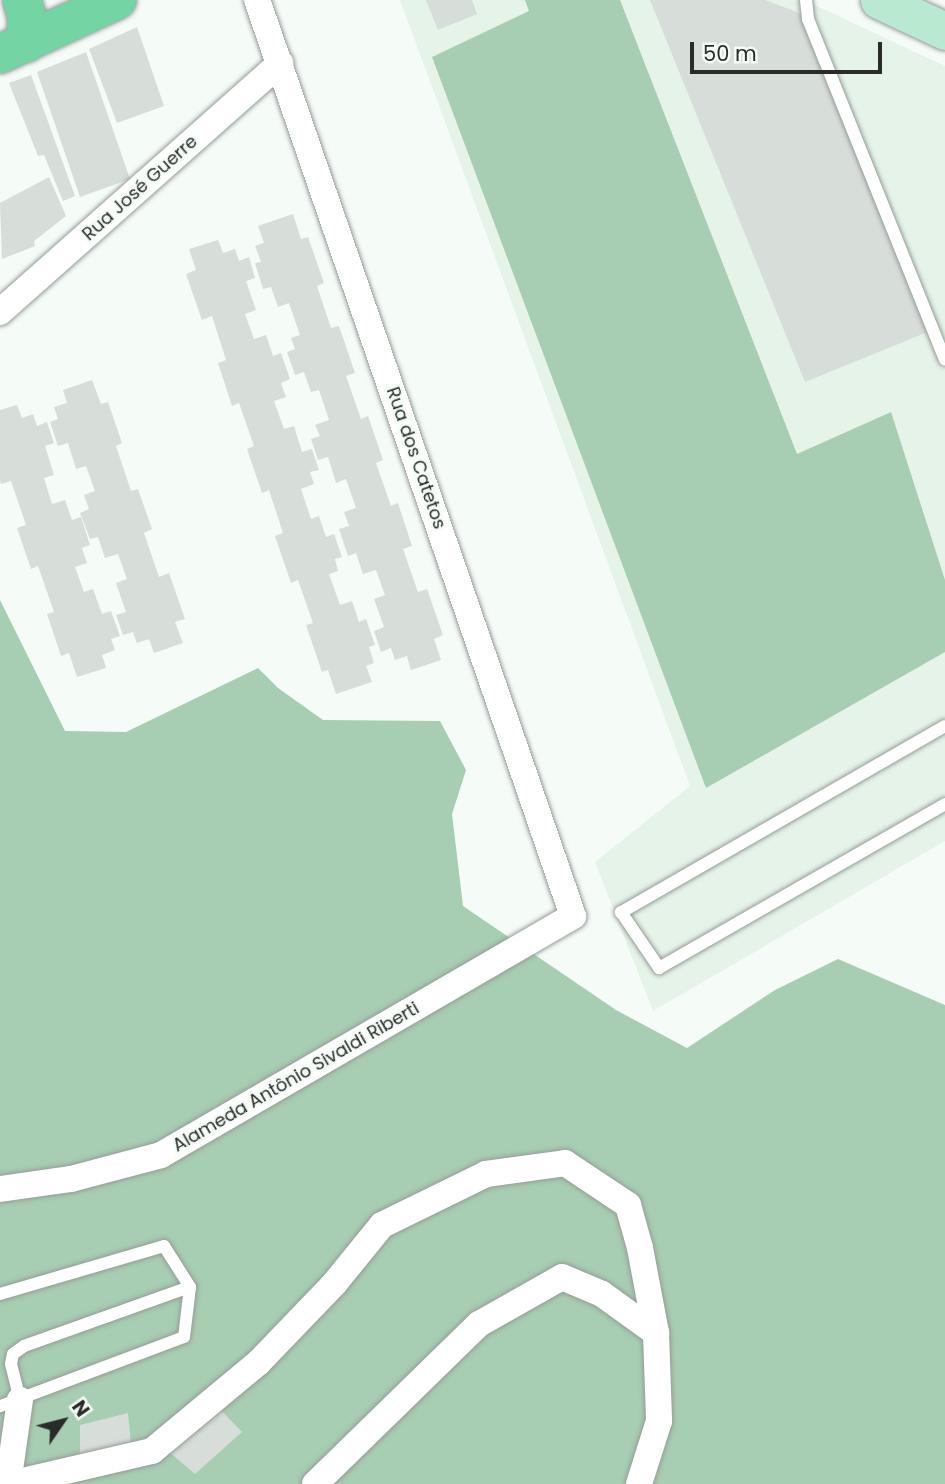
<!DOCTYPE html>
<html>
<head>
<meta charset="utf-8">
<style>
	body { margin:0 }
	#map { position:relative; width:945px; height:1484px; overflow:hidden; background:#f5fcf7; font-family:Poppins,sans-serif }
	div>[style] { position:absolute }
	.built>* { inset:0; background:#e5f3e8 }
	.forest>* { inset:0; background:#a7cdb2 }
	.building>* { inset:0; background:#d7ddd8 }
	.roads { filter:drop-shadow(0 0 2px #969c98) drop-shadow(0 0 2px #969c98) }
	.lane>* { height:12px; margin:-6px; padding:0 6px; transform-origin:6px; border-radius:6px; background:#fff }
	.street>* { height:26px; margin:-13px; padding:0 13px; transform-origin:13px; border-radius:13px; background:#fff }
	.secondary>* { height:37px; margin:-18.5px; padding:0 18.5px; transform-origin:18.5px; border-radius:18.5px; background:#bae9d1 }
	.primary>* { height:38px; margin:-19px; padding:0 19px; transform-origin:19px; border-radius:19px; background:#74d4a4 }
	span { translate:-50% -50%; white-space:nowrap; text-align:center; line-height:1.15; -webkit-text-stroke:6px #f5fcf7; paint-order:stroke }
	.street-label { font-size:18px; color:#2a2c2a }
	.north { position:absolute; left:28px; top:1386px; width:70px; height:70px; -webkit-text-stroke:5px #f5fcf7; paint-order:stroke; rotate:55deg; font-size:19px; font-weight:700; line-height:28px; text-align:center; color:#2a2c2a }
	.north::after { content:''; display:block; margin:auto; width:24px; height:32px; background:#2a2c2a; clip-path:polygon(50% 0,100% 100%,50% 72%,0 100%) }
	.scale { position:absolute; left:690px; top:42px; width:192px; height:32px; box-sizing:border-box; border:4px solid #2a2c2a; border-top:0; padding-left:9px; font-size:21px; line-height:24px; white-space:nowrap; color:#2a2c2a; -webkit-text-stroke:5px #f5fcf7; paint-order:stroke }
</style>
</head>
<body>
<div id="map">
	<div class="built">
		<i style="clip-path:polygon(400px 0,804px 0,945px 66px,945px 841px,653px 1011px,595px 862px,690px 786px)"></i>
	</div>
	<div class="forest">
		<i style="clip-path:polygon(525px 0,620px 0,797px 454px,891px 412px,945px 580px,945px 652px,706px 788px,432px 57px,529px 11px)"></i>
		<i style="clip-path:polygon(0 600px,65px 731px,126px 732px,258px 668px,278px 688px,323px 720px,440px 721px,466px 770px,452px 814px,463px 906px,616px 1010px,687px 1048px,775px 990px,838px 959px,945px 1005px,945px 1484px,0 1484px)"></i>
	</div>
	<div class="building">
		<i style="clip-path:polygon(426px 0,472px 0,477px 14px,438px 30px)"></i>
		<i style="clip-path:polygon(650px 0,765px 0,802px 14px,930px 331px,805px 382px)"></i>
		<i style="clip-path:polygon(137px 27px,164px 106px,117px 123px,89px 49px)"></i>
		<i style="clip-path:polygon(86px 52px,130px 179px,80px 197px,37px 72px)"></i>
		<i style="clip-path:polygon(31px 75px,75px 196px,63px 201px,44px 155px,38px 156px,9px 83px)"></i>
		<i style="clip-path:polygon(49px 177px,66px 216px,34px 241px,35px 246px,2px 259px,0 203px)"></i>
		<i style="clip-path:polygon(293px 214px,301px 239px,308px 237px,324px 283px,317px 286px,331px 328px,339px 326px,355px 373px,346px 376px,361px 419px,368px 416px,383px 460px,376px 463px,391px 506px,398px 503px,412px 546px,403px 549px,418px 592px,427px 589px,443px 635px,434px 639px,441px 660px,411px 670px,407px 656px,395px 660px,391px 648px,381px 652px,374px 631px,384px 627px,374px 599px,385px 595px,376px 570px,363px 574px,356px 553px,348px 556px,339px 529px,349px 526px,344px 512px,356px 508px,346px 479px,336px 483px,328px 457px,318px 460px,311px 439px,320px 436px,315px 425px,329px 420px,319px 390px,311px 392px,304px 372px,295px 375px,287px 352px,295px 349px,291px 338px,300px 335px,289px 303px,278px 307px,271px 287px,263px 289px,255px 263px,261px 262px,255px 246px,264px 243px,258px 226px)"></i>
		<i style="clip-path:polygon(218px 240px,223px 253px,235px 249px,239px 261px,249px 257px,255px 278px,246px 281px,256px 310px,245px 314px,254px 339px,266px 335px,273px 356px,281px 353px,290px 379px,281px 383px,286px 397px,274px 401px,284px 429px,294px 426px,302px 452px,312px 449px,319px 470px,310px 472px,314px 484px,301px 489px,311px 519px,319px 516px,326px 537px,334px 534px,342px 557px,335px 559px,338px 571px,329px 574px,340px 605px,352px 601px,359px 622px,366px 619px,375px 645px,369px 647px,374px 663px,366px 666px,372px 682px,336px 694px,328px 670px,322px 672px,306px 625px,313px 623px,298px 580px,291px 583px,275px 536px,283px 533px,269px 490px,262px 493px,247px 449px,254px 446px,239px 403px,232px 406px,218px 363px,226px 360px,212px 316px,202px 320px,186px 274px,196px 270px,189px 249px)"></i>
		<i style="clip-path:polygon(92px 380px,101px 404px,108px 402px,122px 443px,116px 446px,131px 491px,138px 489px,152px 529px,144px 533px,159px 577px,169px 573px,185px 619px,175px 622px,183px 643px,154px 653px,149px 639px,137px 643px,133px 632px,123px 635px,116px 615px,126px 612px,116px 583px,127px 579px,118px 554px,105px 558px,98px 537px,90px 539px,80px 513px,89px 509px,84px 495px,95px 491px,86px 466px,76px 469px,68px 443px,58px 446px,50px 422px,58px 419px,54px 407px,67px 403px,63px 390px)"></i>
		<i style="clip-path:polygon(17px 405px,22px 418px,33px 414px,37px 426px,47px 422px,54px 443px,45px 446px,54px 475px,44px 478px,52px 504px,65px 500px,72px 520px,81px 517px,90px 545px,82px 548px,87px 563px,75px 567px,84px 592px,93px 589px,102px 614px,111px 611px,120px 636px,111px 639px,115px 650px,102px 655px,106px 668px,77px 677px,69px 653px,61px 656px,47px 614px,54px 612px,38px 566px,31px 569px,17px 528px,26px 525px,11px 481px,1px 484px,0 481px,0 410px)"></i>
		<i style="clip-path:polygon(217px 1406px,242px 1432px,195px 1474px,168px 1451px)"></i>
		<i style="clip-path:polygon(128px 1413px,131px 1445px,80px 1454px,80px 1425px)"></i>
	</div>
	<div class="roads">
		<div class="lane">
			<i style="left:806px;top:0;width:19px;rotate:84deg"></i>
			<i style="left:808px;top:19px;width:367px;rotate:68.1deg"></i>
			<i style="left:945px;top:726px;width:374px;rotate:150.1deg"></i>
			<i style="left:621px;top:912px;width:68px;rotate:55.8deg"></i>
			<i style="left:659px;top:968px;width:330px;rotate:-29.8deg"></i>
			<i style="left:0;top:1294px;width:171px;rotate:-16.3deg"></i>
			<i style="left:164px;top:1246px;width:49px;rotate:57.6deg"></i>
			<i style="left:190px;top:1287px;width:50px;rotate:96.8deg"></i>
			<i style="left:184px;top:1337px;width:197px;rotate:159.4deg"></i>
			<i style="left:20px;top:1400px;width:37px;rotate:-104deg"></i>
			<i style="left:11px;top:1364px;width:10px;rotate:-79deg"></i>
			<i style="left:13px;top:1354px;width:14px;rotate:-36deg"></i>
			<i style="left:24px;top:1346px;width:176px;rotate:-19.6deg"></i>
		</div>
		<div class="street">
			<i style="left:0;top:312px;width:375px;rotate:-41.6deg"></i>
			<i style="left:0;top:1189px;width:72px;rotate:-8deg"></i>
			<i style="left:71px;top:1179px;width:93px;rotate:-14.9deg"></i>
			<i style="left:161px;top:1155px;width:476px;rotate:-30.1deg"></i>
			<i style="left:573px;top:916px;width:969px;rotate:-109.03deg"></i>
			<i style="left:8px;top:1484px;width:85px;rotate:-81.9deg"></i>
			<i style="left:10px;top:1484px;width:146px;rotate:-13.1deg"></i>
			<i style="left:152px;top:1451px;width:138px;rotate:-39.7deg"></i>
			<i style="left:258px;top:1363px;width:110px;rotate:-46.1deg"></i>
			<i style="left:334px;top:1284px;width:76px;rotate:-50.9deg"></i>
			<i style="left:382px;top:1225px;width:116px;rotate:-26.1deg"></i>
			<i style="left:486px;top:1174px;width:80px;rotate:-7.9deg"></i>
			<i style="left:565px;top:1163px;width:76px;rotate:33.7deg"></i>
			<i style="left:628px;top:1205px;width:45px;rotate:74.4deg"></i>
			<i style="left:640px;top:1248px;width:86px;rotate:79.3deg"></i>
			<i style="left:315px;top:1484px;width:229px;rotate:-44.3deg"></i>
			<i style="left:479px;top:1324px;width:95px;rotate:-29.5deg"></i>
			<i style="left:562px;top:1277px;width:43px;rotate:23deg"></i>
			<i style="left:602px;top:1294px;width:67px;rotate:35.8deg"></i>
			<i style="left:656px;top:1333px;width:88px;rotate:88deg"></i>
			<i style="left:659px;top:1421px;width:66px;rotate:107.6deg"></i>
		</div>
		<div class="secondary">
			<i style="left:879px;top:0;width:73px;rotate:25.2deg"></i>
		</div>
		<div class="primary">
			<i style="left:22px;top:0;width:19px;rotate:74deg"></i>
			<i style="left:27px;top:18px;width:25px;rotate:92deg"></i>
			<i style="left:0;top:54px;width:129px;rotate:-24.8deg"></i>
		</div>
	</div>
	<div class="street-label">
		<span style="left:140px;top:188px;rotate:-42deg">Rua José Guerre</span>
		<span style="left:416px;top:458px;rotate:71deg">Rua dos Catetos</span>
		<span style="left:296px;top:1077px;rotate:-30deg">Alameda Antônio Sivaldi Riberti</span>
	</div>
	<div class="north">N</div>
	<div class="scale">50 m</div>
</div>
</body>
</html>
